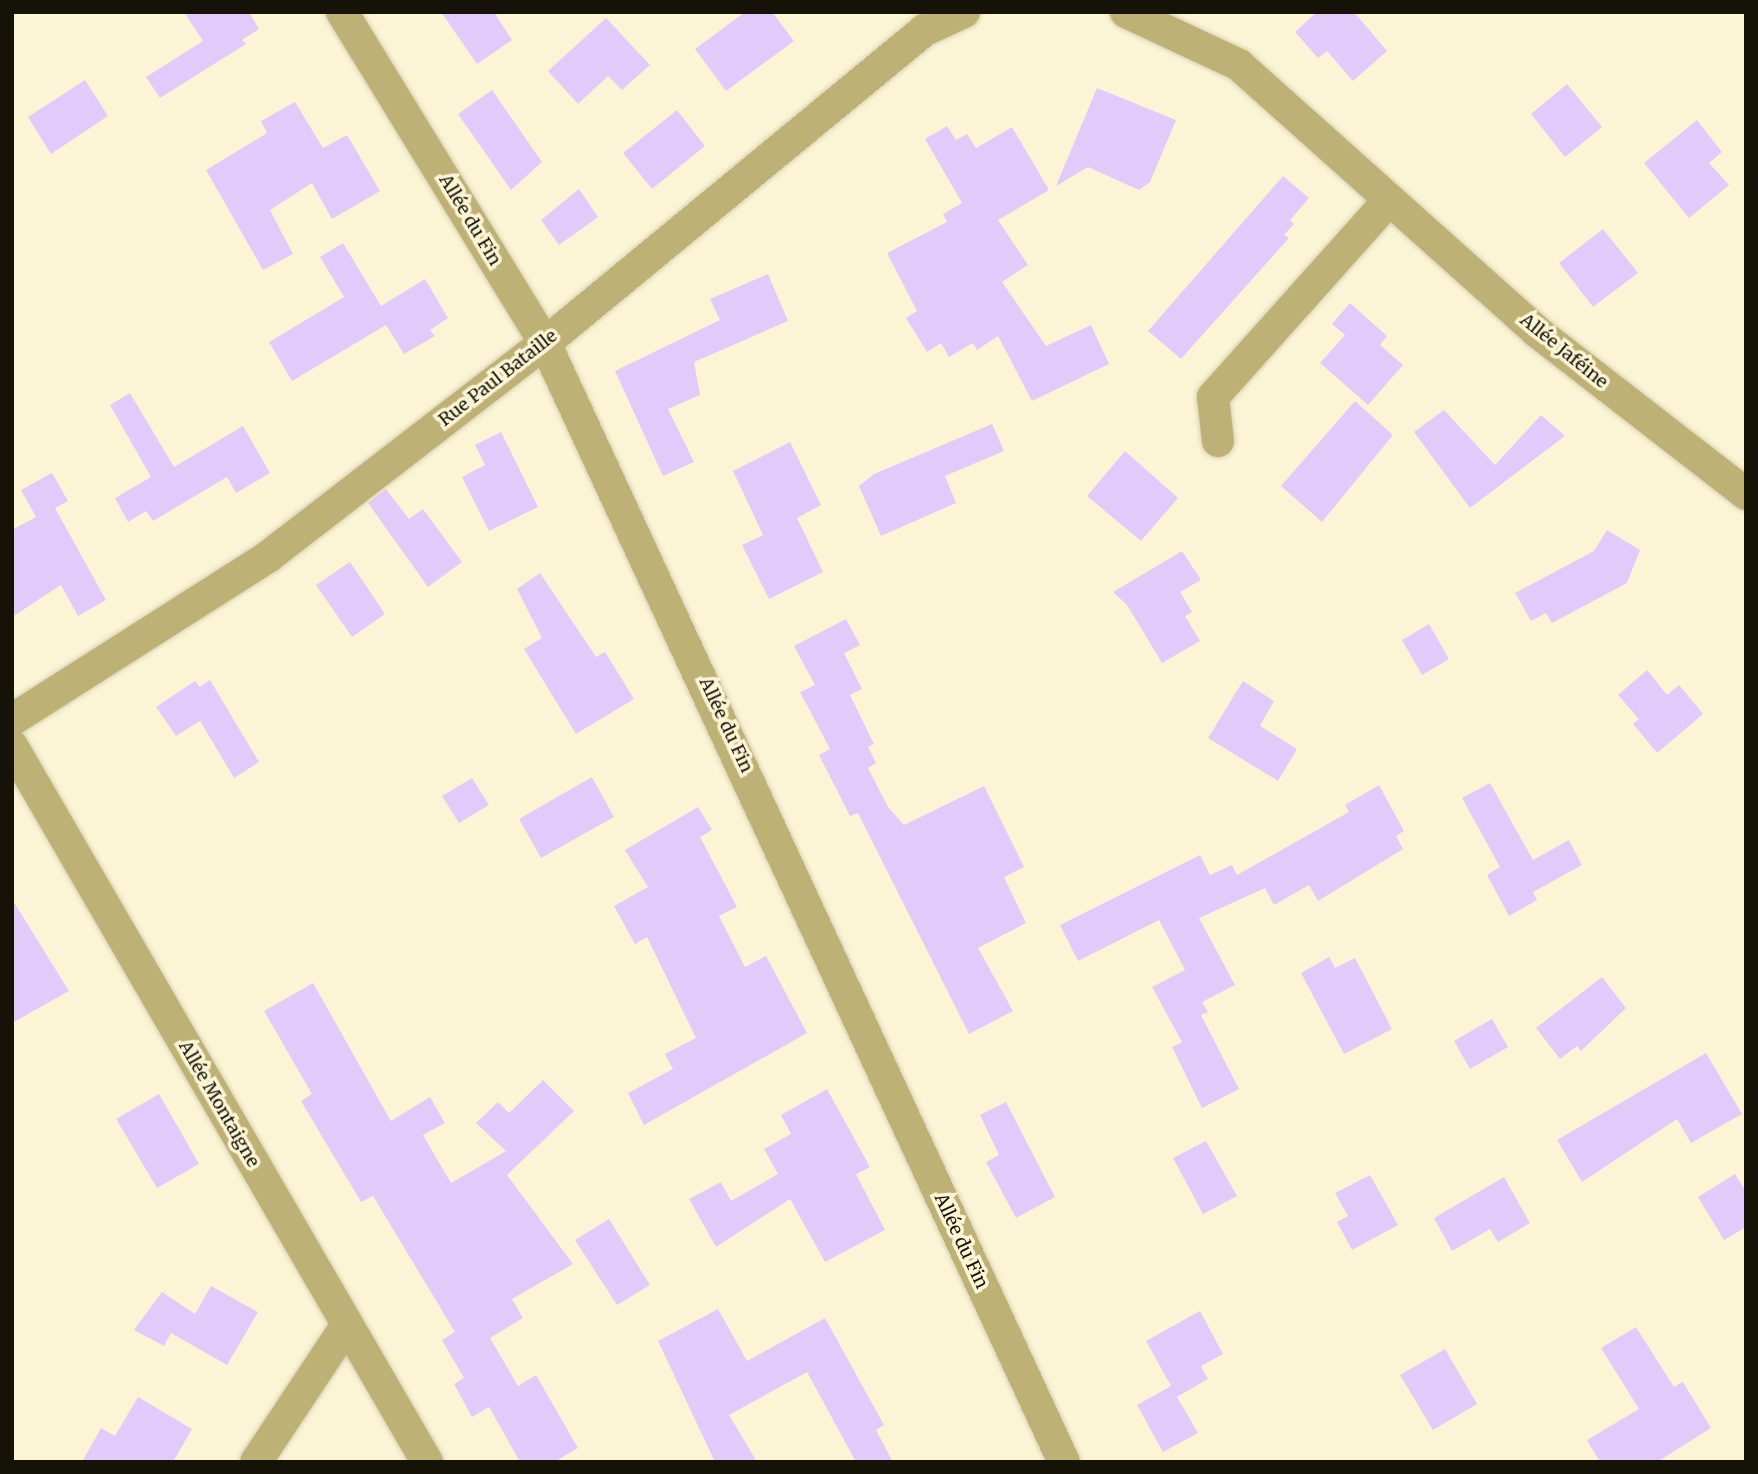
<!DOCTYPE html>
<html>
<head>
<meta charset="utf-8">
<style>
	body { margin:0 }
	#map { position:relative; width:1758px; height:1474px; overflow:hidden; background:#fcf5d5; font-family:Merriweather,serif }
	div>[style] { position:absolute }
	.building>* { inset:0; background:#e2cbfa }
	.roads { filter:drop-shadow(0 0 2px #d7d1b4) drop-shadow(0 0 2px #d7d1b4) }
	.minor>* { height:32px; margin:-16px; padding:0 16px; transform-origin:16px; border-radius:16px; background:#beb176 }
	span { translate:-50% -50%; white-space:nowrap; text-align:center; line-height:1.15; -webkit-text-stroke:7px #fcf5d5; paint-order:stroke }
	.street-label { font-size:18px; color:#151308 }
	.frame { position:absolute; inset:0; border:14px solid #151308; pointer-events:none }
</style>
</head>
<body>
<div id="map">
	<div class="building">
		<i style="clip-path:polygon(184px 12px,249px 12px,259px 29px,242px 40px,246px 44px,160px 98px,146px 77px,203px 41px)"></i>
		<i style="clip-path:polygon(441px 12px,494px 12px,512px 40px,477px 64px)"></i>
		<i style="clip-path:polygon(745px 12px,772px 12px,794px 41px,726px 91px,695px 49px)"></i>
		<i style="clip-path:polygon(1317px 12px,1354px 12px,1387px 51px,1353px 81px,1327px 51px,1318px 58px,1295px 32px)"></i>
		<i style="clip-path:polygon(606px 18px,650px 65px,622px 90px,608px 76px,578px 104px,548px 71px)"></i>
		<i style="clip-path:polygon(85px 80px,108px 116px,51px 154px,28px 117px)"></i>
		<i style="clip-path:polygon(1567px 84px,1602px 127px,1565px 157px,1531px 114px)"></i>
		<i style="clip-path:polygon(1097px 88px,1176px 120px,1150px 182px,1139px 190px,1088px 167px,1056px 186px)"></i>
		<i style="clip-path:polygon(492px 90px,542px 162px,511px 190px,458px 114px)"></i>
		<i style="clip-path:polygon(295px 102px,323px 148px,347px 135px,380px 191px,332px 219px,312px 183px,270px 210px,293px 254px,263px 270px,206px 170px,267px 133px,261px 121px)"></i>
		<i style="clip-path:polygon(677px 110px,705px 146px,652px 189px,623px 153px)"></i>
		<i style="clip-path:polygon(1697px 120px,1722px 152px,1709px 163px,1729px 185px,1689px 218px,1644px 163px)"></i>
		<i style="clip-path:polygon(947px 126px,956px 140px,967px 134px,976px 148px,1012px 127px,1049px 190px,998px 220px,1028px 265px,1002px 282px,1046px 346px,1091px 325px,1109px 364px,1032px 401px,998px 336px,977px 350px,973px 343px,949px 357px,941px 343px,927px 352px,906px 318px,917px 311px,887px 253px,947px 222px,943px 214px,962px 203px,925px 139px)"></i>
		<i style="clip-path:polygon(1283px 176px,1309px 198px,1290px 220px,1294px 224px,1284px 235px,1289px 238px,1181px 359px,1148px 331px)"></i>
		<i style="clip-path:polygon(579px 189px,598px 217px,559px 245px,541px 220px)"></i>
		<i style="clip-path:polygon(1603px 229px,1638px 273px,1593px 307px,1559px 263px)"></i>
		<i style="clip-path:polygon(343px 243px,381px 306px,425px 279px,448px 318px,430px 330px,435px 336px,404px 354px,386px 325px,292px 381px,269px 342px,344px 297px,320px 257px)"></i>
		<i style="clip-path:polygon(768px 274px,788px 321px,694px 362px,700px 395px,668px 409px,694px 462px,663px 476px,615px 371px,720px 320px,710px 299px)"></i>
		<i style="clip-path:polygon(1350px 303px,1387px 336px,1380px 345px,1403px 365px,1368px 405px,1320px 363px,1345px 335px,1332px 324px)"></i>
		<i style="clip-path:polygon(130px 393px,174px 467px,243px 426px,270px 473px,236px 493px,227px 477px,153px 521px,146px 511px,128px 522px,115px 498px,151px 477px,110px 405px)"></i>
		<i style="clip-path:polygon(1355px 401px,1393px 435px,1322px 522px,1281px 486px)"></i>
		<i style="clip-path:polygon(1444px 410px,1495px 465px,1541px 415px,1565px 436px,1470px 508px,1414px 432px)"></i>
		<i style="clip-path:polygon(992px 424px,1004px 451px,945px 476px,956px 503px,881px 536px,859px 486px,874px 474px)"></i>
		<i style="clip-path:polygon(501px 432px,538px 507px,489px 531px,462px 477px,485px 465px,475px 445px)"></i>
		<i style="clip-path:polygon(790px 442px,821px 505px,797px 518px,823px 572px,769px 599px,742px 545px,763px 535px,733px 471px)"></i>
		<i style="clip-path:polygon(1125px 451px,1178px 498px,1141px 541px,1087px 496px)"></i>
		<i style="clip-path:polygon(52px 473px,68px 501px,55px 508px,106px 600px,78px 616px,61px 585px,12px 617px,12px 530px,36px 517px,21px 490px)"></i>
		<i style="clip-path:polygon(386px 489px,409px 519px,423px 509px,462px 562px,428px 587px,368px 503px)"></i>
		<i style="clip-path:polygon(1607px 530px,1640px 550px,1627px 583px,1552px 623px,1546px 613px,1531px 621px,1515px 593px,1594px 551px)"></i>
		<i style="clip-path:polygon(1182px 551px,1201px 580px,1180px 592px,1192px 612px,1185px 616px,1200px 641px,1162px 663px,1127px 605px,1113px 592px)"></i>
		<i style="clip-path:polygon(350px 562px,385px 614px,352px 637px,316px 585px)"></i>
		<i style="clip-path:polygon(540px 573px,596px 657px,605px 652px,634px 699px,576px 734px,524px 649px,542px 638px,517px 589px)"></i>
		<i style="clip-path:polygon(846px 619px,860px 645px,844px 653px,862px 689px,850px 695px,874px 744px,868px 747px,876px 763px,868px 768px,888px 807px,904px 825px,984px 786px,1024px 867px,1004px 877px,1026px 923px,978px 948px,1013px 1011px,969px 1034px,858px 813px,850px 816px,819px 755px,830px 749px,800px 692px,815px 685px,794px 646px)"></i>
		<i style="clip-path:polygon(1429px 624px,1449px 659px,1422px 675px,1402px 640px)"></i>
		<i style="clip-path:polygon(1647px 670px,1667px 695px,1679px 685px,1703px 714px,1657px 753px,1633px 724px,1639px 719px,1618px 695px)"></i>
		<i style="clip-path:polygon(210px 680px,259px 762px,234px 778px,200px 721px,176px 736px,156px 707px,195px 681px,200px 687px)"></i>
		<i style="clip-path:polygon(1243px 681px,1274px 701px,1260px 726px,1297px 749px,1278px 781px,1208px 738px)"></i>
		<i style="clip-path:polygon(592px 777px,614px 817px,541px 858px,519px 819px)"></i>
		<i style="clip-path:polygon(472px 778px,489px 805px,459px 823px,442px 796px)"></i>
		<i style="clip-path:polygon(1490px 783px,1533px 860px,1569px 840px,1582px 865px,1533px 892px,1537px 900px,1509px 916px,1487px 875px,1500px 867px,1462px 798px)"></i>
		<i style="clip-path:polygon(1379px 785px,1404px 831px,1396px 836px,1403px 849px,1318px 901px,1309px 885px,1274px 905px,1265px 888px,1199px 918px,1235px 985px,1202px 1002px,1208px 1012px,1201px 1015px,1239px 1089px,1202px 1108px,1172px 1047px,1182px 1042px,1152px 987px,1185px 970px,1159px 920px,1078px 961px,1060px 925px,1200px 855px,1210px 875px,1232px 865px,1237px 875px,1349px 812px,1345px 805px)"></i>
		<i style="clip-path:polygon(698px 807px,712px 830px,700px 837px,737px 907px,719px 916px,745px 967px,766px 956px,807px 1033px,644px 1125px,628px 1093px,673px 1069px,665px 1054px,696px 1038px,647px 937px,635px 944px,614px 906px,648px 887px,625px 850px)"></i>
		<i style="clip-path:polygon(12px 899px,69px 991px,12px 1023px)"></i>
		<i style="clip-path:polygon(1329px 957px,1335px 968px,1355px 958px,1392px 1029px,1344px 1054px,1301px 973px)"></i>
		<i style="clip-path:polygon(1602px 977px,1626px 1008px,1581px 1051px,1577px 1046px,1560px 1059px,1536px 1028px)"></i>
		<i style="clip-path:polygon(313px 983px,391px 1121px,430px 1097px,445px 1123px,423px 1135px,451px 1183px,506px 1151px,476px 1123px,498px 1102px,509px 1113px,543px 1080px,574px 1111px,507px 1175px,573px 1264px,512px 1299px,523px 1318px,490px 1338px,518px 1386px,536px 1375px,578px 1448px,554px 1462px,520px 1462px,489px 1407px,472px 1417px,454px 1384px,464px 1378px,442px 1340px,455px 1332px,373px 1196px,361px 1202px,301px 1101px,312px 1094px,264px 1011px)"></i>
		<i style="clip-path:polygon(1492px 1019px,1508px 1047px,1470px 1069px,1454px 1041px)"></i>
		<i style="clip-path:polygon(1706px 1053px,1742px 1114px,1691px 1143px,1677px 1119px,1582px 1182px,1557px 1140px)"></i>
		<i style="clip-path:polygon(827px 1089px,870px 1167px,856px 1174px,885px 1230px,825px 1262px,790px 1199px,716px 1247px,689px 1199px,721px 1182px,731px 1201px,778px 1174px,764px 1149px,791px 1134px,781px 1115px)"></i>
		<i style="clip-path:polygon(159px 1094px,199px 1164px,157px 1188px,116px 1119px)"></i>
		<i style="clip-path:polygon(1006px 1102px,1055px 1197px,1016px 1218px,986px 1162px,999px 1155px,980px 1115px)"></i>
		<i style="clip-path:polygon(1206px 1141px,1237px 1196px,1203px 1214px,1173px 1158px)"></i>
		<i style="clip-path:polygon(1735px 1174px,1746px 1192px,1746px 1227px,1724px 1240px,1698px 1197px)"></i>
		<i style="clip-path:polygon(1370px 1175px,1398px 1225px,1352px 1250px,1337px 1222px,1348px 1216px,1335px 1193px)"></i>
		<i style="clip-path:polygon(1504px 1177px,1530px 1223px,1498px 1242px,1490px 1229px,1452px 1251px,1434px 1218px)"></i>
		<i style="clip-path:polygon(609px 1219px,650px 1285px,617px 1305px,575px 1240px)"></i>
		<i style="clip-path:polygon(211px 1286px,258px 1312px,227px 1365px,171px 1333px,164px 1346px,134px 1330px,162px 1292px,195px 1314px)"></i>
		<i style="clip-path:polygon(718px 1309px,747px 1361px,825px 1318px,884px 1425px,876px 1430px,893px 1462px,856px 1462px,807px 1372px,729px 1415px,757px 1462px,715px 1462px,658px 1341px)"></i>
		<i style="clip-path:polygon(1200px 1311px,1223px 1354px,1201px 1366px,1208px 1379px,1177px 1397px,1198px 1433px,1163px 1452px,1137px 1405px,1171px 1386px,1146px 1341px)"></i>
		<i style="clip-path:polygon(1636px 1327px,1674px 1387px,1683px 1382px,1711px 1428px,1657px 1462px,1600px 1462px,1587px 1440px,1639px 1409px,1601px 1348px)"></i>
		<i style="clip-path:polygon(1445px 1349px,1477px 1404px,1433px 1430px,1400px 1375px)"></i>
		<i style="clip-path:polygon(138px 1397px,192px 1429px,173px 1462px,82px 1462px,101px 1428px,115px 1436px)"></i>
	</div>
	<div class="roads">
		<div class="minor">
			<i style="left:342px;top:12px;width:388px;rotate:58.5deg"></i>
			<i style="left:545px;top:343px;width:1233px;rotate:65.12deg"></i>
			<i style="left:1126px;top:12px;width:125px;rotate:25.1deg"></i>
			<i style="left:1239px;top:65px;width:399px;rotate:41.8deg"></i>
			<i style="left:1536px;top:331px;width:266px;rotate:37.8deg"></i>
			<i style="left:1218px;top:441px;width:44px;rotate:-96.5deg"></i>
			<i style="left:1213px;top:397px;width:264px;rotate:-48.2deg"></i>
			<i style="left:12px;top:720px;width:305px;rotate:-32.5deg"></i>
			<i style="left:269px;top:556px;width:349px;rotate:-37.7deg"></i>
			<i style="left:545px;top:343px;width:492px;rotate:-39.5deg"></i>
			<i style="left:925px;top:30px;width:43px;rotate:-24.8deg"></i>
			<i style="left:12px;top:746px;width:828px;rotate:59.9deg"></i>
			<i style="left:256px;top:1462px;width:164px;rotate:-56.4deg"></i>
		</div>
	</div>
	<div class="street-label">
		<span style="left:470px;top:220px;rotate:59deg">Allée du Fin</span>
		<span style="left:1564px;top:351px;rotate:39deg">Allée Jaféine</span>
		<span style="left:498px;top:378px;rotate:-38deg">Rue Paul Bataille</span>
		<span style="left:726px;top:725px;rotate:65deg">Allée du Fin</span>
		<span style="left:219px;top:1104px;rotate:60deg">Allée Montaigne</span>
		<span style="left:961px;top:1241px;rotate:65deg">Allée du Fin</span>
	</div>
	<div class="frame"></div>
</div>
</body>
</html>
